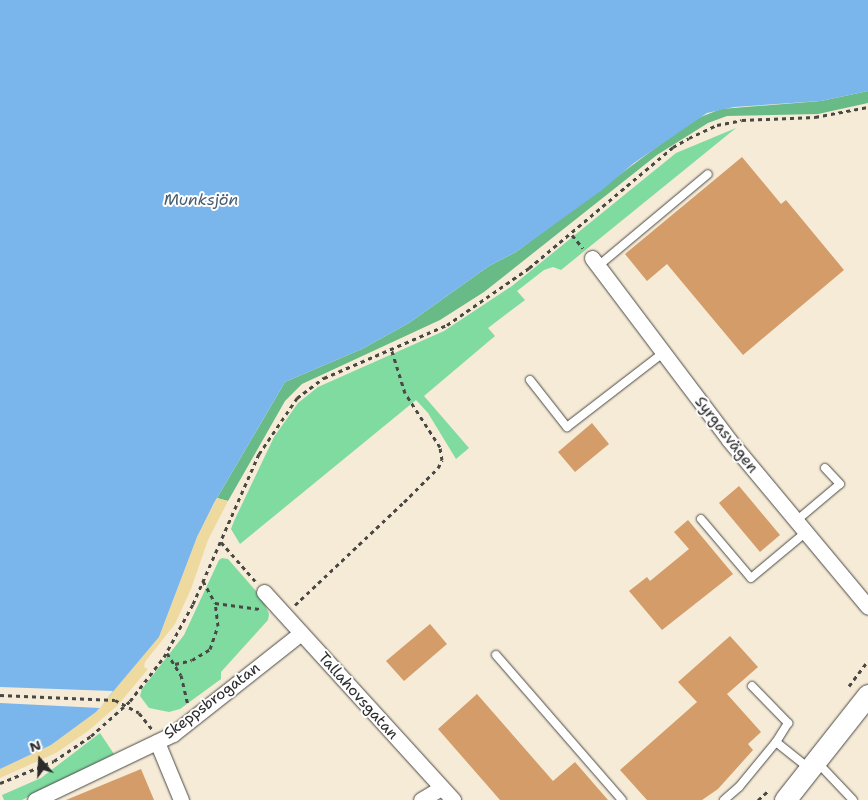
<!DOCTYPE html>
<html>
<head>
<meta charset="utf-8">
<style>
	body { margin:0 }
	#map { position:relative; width:868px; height:800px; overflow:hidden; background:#f6ebd6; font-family:"Shantell Sans",sans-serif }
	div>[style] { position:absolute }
	.green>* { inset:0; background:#80dba1 }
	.forest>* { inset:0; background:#68bb87 }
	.sand>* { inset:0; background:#eeda9e }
	.water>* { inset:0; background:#7ab6ec }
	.pier>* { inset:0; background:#f6ebd6 }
	.building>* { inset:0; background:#d39c68 }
	.path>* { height:3px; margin-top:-1.5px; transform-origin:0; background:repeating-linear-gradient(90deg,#494845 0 4px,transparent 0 8px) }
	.roads { filter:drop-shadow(0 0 1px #494845) drop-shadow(0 0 1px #494845) }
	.lane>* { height:8px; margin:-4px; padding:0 4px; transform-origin:4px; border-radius:4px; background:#fff }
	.street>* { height:15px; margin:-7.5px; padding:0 7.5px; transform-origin:7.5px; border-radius:7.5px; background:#fff }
	.secondary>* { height:21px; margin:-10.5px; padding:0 10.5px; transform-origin:10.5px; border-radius:10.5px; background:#fff }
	span { translate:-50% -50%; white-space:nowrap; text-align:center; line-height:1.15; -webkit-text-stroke:4px #fff; paint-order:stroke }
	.street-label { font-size:15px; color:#2b2b2b }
	.water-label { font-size:16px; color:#475c6f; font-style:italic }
	.north { position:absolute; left:15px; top:735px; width:50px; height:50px; -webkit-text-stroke:4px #fff; paint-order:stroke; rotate:341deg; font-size:14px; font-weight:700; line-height:20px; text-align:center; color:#2b2b2b }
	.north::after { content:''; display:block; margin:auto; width:18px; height:22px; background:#2b2b2b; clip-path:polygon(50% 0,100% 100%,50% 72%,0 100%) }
</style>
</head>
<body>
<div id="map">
	<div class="green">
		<i style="clip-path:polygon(736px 128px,561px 270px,553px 267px,544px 270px,517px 291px,525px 300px,488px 328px,495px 336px,424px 396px,469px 448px,456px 459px,428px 413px,416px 400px,240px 544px,231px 529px,234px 521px,274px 437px,298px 403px,318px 387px,444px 331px,512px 286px,676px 153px)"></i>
		<i style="clip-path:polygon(222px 558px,228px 559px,262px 598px,269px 614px,268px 620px,221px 672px,221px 679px,180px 709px,169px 712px,149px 708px,140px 696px,142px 689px,184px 635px,219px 560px)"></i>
		<i style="clip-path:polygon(100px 733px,114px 754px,22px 800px,4px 800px,2px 795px,41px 778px)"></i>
	</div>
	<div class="forest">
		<i style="clip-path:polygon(868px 91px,868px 103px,818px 114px,727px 116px,708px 123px,657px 155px,484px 292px,440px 320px,302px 384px,285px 401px,228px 501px,217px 498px,285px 382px,362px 349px,409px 323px,489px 266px,516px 252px,693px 120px,721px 109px,821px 101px)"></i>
	</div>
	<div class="sand">
		<i style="clip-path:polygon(217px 498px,228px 501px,208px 540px,191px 589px,175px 624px,145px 662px,144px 667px,148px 669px,118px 705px,88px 731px,56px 753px,0 778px,0 769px,51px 745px,96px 712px,159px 637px,197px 537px)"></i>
	</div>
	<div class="water">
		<i style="clip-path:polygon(0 0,868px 0,868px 91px,821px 101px,734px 107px,707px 113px,634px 163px,602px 190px,516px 252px,489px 266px,409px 323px,362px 349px,285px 382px,214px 503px,197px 537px,159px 637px,96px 712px,51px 745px,0 769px)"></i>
	</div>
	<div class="pier">
		<i style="clip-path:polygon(0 687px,113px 691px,100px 708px,0 703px)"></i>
	</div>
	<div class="building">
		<i style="clip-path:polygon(742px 157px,781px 204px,786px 200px,844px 270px,743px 355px,667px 264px,647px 281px,625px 254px)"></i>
		<i style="clip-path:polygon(592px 423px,609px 444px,575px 472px,558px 452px)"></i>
		<i style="clip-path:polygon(739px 486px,780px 535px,760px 552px,719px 503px)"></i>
		<i style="clip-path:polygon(688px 520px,733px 574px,662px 630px,629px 591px,647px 577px,650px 581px,689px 549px,674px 532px)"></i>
		<i style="clip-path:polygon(430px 624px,447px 644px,404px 681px,386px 661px)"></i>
		<i style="clip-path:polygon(730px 636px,758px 667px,727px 694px,761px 732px,748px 744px,753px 750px,718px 789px,702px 800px,647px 800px,620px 770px,697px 702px,678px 682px)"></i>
		<i style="clip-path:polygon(477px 694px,553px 781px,575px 762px,608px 800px,500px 800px,438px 729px)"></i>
		<i style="clip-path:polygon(141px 769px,154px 800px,66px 800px)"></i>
	</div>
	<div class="path">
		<i style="left:572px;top:235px;width:17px;rotate:50deg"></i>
		<i style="left:221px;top:542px;width:53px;rotate:48.8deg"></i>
		<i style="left:203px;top:581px;width:25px;rotate:61deg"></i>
		<i style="left:215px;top:603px;width:45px;rotate:7.6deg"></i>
		<i style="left:295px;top:605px;width:150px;rotate:-43.4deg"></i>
		<i style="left:404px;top:502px;width:48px;rotate:-45deg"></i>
		<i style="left:438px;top:468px;width:9px;rotate:-63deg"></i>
		<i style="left:442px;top:460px;width:13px;rotate:-99deg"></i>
		<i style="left:440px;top:447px;width:64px;rotate:-122.9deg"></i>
		<i style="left:405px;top:393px;width:47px;rotate:-107.3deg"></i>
		<i style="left:167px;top:653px;width:26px;rotate:58deg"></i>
		<i style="left:181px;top:675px;width:31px;rotate:77deg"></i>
		<i style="left:175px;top:664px;width:17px;rotate:-13deg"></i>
		<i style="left:192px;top:660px;width:21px;rotate:-31deg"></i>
		<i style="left:210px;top:649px;width:24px;rotate:-71deg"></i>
		<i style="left:218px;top:626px;width:23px;rotate:-97deg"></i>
		<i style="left:849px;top:686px;width:31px;rotate:-53deg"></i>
		<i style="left:0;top:695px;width:115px;rotate:2.5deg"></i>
		<i style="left:115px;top:700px;width:27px;rotate:28deg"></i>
		<i style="left:139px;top:713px;width:21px;rotate:51deg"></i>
		<i style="left:0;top:783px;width:58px;rotate:-22.2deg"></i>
		<i style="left:54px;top:761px;width:45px;rotate:-34deg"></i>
		<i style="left:91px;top:736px;width:52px;rotate:-41.9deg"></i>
		<i style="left:130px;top:701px;width:56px;rotate:-52.3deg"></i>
		<i style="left:164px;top:657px;width:60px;rotate:-61.3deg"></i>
		<i style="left:193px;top:604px;width:164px;rotate:-66.3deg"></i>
		<i style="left:259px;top:454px;width:68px;rotate:-55.8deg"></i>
		<i style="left:297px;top:398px;width:34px;rotate:-37deg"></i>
		<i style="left:324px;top:378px;width:134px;rotate:-23.3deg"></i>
		<i style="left:447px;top:325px;width:100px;rotate:-34.8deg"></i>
		<i style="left:529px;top:268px;width:188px;rotate:-40deg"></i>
		<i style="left:673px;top:147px;width:18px;rotate:-29deg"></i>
		<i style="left:689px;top:138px;width:31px;rotate:-25deg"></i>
		<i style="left:717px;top:125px;width:25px;rotate:-11deg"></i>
		<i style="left:742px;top:120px;width:73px;rotate:-2.4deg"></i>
		<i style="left:815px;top:117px;width:54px;rotate:-10.7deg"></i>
		<i style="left:758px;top:800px;width:15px;rotate:-42deg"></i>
	</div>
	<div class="roads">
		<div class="lane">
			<i style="left:598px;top:266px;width:143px;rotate:-39.9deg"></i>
			<i style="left:530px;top:380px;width:60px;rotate:51.8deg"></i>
			<i style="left:567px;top:427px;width:121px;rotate:-37.6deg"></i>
			<i style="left:701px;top:519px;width:77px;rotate:49.7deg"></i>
			<i style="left:751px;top:578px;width:70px;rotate:-39.8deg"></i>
			<i style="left:796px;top:521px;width:57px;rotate:-40.1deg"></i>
			<i style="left:840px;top:484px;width:22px;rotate:-133deg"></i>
			<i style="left:496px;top:655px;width:192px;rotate:49deg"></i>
			<i style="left:752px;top:686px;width:52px;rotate:45.8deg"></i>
			<i style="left:788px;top:723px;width:22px;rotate:122deg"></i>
			<i style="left:817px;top:762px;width:52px;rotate:46.5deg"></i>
			<i style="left:724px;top:800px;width:20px;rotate:-41deg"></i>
			<i style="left:739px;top:787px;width:58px;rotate:-50.6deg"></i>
			<i style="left:776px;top:742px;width:43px;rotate:38.5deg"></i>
		</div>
		<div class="street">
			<i style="left:592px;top:258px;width:228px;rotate:53deg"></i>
			<i style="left:729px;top:440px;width:217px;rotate:50.2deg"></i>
			<i style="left:264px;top:592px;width:281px;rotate:47.7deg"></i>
			<i style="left:157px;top:742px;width:63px;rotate:67.5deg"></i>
			<i style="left:35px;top:800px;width:153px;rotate:-25.6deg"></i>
			<i style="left:173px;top:734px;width:163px;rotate:-38.3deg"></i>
			<i style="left:421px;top:800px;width:23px;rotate:-31deg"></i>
		</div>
		<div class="secondary">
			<i style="left:785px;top:800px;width:134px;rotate:-51.7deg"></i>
		</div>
	</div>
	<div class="street-label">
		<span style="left:726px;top:435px;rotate:52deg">Syrgasvägen</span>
		<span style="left:358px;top:696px;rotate:48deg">Tallahovsgatan</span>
		<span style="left:212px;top:701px;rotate:-37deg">Skeppsbrogatan</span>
	</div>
	<div class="water-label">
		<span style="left:201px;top:200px">Munksjön</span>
	</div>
	<div class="north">N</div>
</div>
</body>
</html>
